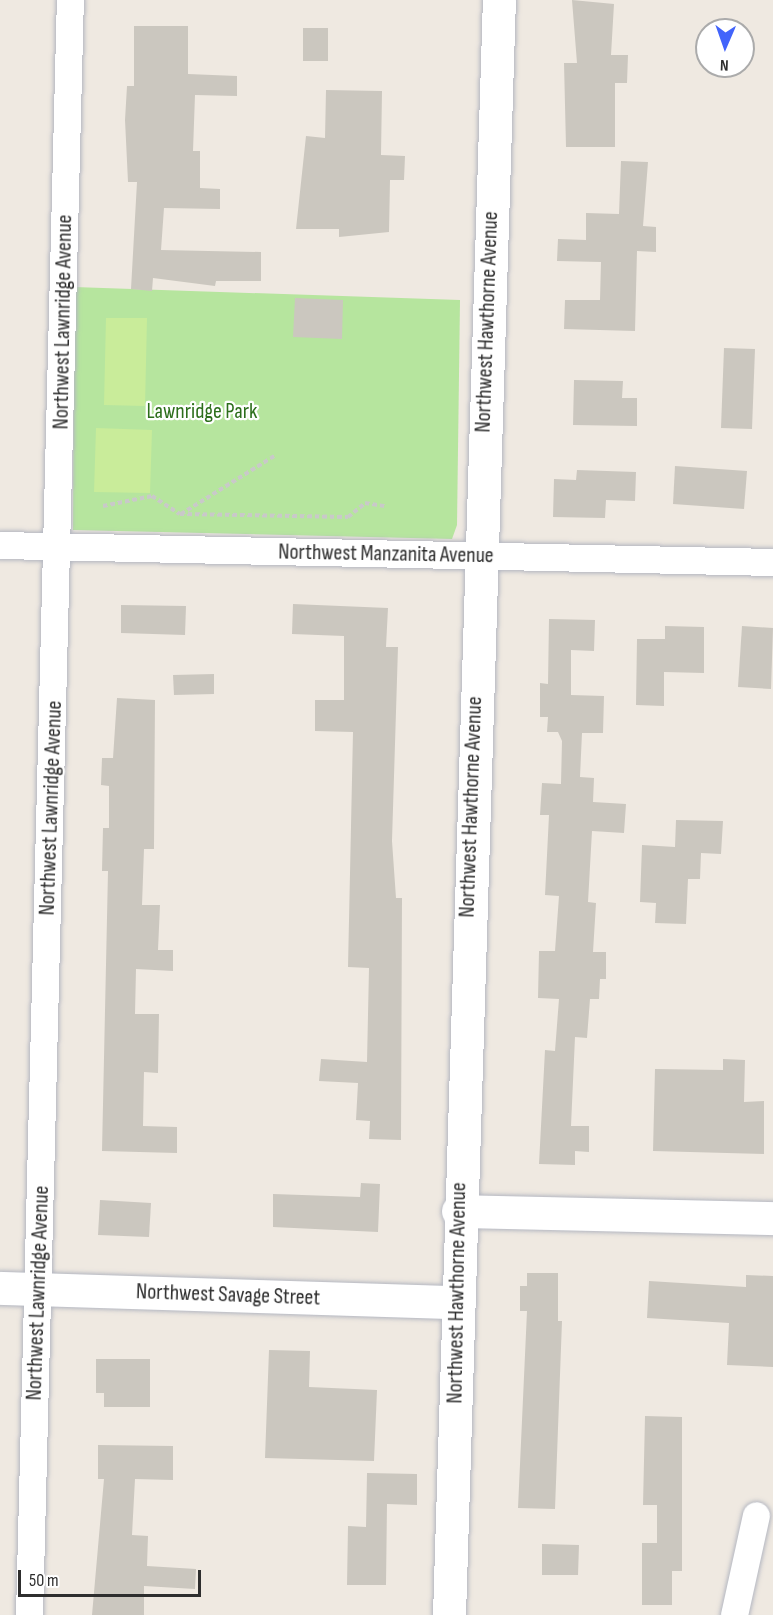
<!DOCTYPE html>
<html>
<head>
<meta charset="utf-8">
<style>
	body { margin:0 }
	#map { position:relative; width:773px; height:1615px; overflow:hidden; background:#efe9e1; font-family:"Sofia Sans Condensed",sans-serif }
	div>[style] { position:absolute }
	.green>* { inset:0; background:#b6e59e }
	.pitch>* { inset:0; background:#c9ec9a }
	.building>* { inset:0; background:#cbc7bf }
	.path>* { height:4px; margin-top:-2px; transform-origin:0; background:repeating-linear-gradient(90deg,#c9c9c9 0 4.5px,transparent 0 7.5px) }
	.roads { filter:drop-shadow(0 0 2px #b4b7c1) drop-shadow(0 0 2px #b4b7c1) }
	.minor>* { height:27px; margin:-13.5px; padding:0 13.5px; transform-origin:13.5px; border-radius:13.5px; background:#fff }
	.tertiary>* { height:33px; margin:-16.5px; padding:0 16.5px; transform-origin:16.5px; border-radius:16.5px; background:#fff }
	span { translate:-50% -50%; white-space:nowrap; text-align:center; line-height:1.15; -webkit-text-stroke:4.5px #fff; paint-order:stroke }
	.street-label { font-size:22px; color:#2e2e2e }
	.park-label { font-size:22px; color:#2c6e1b }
	.north { position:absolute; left:695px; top:18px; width:60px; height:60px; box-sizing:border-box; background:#fff; border:2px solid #ababab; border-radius:50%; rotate:182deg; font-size:16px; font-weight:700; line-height:24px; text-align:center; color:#2e2e2e }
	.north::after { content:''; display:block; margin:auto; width:21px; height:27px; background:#4264fb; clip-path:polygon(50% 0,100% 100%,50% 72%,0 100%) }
	.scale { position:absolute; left:18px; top:1570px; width:183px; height:27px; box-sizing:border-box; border:3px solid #2e2e2e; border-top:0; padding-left:8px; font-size:18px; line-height:21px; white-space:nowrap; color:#2e2e2e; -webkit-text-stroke:4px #fff; paint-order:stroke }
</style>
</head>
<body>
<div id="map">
	<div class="green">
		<i style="clip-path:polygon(74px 287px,460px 300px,457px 525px,452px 539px,73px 530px)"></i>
	</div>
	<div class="pitch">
		<i style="clip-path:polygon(106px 318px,147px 318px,145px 406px,104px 405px)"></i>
		<i style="clip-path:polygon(96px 428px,152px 430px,150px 493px,94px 492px)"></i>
	</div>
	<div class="building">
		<i style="clip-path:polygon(572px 0,614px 4px,611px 55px,628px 55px,627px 83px,615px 83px,615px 147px,566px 147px,564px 63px,577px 63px)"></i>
		<i style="clip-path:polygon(134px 26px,188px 26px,188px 74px,237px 76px,237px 96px,195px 95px,193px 151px,200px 151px,200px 188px,220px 189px,220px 209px,164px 208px,161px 250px,261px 252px,261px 281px,216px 281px,215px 286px,153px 278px,152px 291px,131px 289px,137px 182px,128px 182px,125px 120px,127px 86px,134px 86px)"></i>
		<i style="clip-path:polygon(303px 28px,328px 28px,328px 61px,303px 61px)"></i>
		<i style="clip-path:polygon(326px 90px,382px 91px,381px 155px,405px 156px,404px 180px,390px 180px,389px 232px,339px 237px,339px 229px,296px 229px,306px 136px,325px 138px)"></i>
		<i style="clip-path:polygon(621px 161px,648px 162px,643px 226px,656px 227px,656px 252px,637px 251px,635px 331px,564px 329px,565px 300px,600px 300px,601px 262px,557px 261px,558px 239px,586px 240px,586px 213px,619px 214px)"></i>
		<i style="clip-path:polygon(295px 298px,343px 300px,342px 339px,293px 337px)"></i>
		<i style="clip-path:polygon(724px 348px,755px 349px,752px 429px,721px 428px)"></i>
		<i style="clip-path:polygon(574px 380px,623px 381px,622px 398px,637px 398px,637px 426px,573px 425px)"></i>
		<i style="clip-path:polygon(675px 466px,747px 471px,744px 509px,673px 504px)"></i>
		<i style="clip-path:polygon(577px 470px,636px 472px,635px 501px,606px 500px,605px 518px,553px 517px,554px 479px,576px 480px)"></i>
		<i style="clip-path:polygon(293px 604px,388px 608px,386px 647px,398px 647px,392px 841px,396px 898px,402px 898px,401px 1140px,369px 1139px,370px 1121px,356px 1120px,358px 1083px,319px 1081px,321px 1059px,367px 1062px,369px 968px,348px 967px,353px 732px,315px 731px,315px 700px,344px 700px,344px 636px,292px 634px)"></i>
		<i style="clip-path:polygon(121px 605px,186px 606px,185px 635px,121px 633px)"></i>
		<i style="clip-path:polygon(549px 619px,595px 620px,594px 651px,571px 650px,571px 695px,604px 696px,603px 733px,582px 733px,580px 777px,594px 778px,593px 802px,626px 804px,624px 833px,592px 831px,588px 902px,596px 903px,593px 952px,606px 952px,606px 979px,600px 979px,599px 999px,590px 999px,587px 1038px,575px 1037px,571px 1126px,589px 1126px,589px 1152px,575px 1151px,575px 1165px,539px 1164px,545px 1050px,555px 1051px,559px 999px,538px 998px,539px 951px,555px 951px,559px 896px,545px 895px,549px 815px,540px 815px,542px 783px,561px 784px,562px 741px,558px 732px,547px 732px,548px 717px,540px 717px,540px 683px,548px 684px)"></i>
		<i style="clip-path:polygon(665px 626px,704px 627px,704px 673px,664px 672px,664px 706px,636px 705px,637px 639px,665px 639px)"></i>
		<i style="clip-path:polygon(742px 626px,773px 628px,771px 689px,738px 687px)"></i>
		<i style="clip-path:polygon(214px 674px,214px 694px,174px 695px,173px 675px)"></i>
		<i style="clip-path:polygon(117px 698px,155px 700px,154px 849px,144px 849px,142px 905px,160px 905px,158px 950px,173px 950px,173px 971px,136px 969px,135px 1014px,159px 1014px,158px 1073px,144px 1072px,143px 1126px,177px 1127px,177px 1153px,102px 1151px,108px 871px,102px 871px,103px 828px,109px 828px,109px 786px,101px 785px,102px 758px,113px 758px)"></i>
		<i style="clip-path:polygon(676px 820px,723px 821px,721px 854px,701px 853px,700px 879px,688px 879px,686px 924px,655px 923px,656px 903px,640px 902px,642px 845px,675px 847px)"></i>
		<i style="clip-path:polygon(723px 1059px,745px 1060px,744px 1102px,764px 1101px,764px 1154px,653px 1151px,655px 1069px,723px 1070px)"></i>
		<i style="clip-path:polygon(361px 1183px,380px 1184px,378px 1232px,273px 1227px,273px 1194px,360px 1197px)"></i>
		<i style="clip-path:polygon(100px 1200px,151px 1203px,149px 1237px,98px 1235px)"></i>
		<i style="clip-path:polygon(527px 1273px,558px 1273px,558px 1321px,562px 1321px,555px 1509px,518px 1508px,527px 1311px,520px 1311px,520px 1286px,527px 1286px)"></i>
		<i style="clip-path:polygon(746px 1275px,773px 1276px,773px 1367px,727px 1365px,729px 1323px,647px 1318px,649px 1281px,746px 1287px)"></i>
		<i style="clip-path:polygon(269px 1350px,310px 1351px,309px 1387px,377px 1390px,374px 1461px,265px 1458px)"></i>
		<i style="clip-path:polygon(96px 1359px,150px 1359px,150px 1407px,104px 1407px,104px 1393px,96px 1393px)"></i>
		<i style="clip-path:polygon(645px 1416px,682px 1417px,682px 1571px,672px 1571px,672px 1605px,642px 1605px,642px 1543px,657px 1543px,657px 1505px,643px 1505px)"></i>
		<i style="clip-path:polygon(98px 1445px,173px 1446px,173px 1480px,135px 1479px,132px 1535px,148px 1536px,147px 1566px,196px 1569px,195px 1589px,144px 1586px,144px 1615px,92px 1615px,104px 1479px,98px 1479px)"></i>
		<i style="clip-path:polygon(367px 1473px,417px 1474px,417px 1505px,387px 1504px,386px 1585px,347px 1585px,348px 1526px,366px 1527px)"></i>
		<i style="clip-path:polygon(542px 1544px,579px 1545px,578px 1575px,542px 1575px)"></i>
	</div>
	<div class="path">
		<i style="left:103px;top:506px;width:50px;rotate:-11.5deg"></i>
		<i style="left:152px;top:496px;width:33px;rotate:33deg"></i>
		<i style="left:180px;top:514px;width:168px;rotate:1deg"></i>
		<i style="left:348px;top:517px;width:22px;rotate:-39deg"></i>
		<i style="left:365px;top:503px;width:20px;rotate:9deg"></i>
		<i style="left:181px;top:514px;width:110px;rotate:-31.9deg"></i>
	</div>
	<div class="roads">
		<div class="minor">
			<i style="left:0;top:545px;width:773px;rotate:1.26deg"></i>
			<i style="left:29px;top:1615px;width:1616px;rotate:-88.55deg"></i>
			<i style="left:734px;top:1615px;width:102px;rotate:-77.6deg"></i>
		</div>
		<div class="tertiary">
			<i style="left:458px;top:1211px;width:315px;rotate:1.3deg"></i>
			<i style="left:0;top:1288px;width:456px;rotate:1.8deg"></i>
			<i style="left:449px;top:1615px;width:1616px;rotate:-88.23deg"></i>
		</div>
	</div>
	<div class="street-label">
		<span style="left:63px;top:322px;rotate:-89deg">Northwest Lawnridge Avenue</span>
		<span style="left:487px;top:322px;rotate:-88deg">Northwest Hawthorne Avenue</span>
		<span style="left:386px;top:554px;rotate:1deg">Northwest Manzanita Avenue</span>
		<span style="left:471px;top:807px;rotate:-88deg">Northwest Hawthorne Avenue</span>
		<span style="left:51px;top:808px;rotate:-88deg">Northwest Lawnridge Avenue</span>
		<span style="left:38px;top:1293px;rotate:-88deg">Northwest Lawnridge Avenue</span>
		<span style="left:457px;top:1293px;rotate:-89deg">Northwest Hawthorne Avenue</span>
		<span style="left:228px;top:1295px;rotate:2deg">Northwest Savage Street</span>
	</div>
	<div class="park-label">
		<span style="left:202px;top:412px">Lawnridge Park</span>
	</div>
	<div class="north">N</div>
	<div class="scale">50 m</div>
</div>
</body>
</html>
